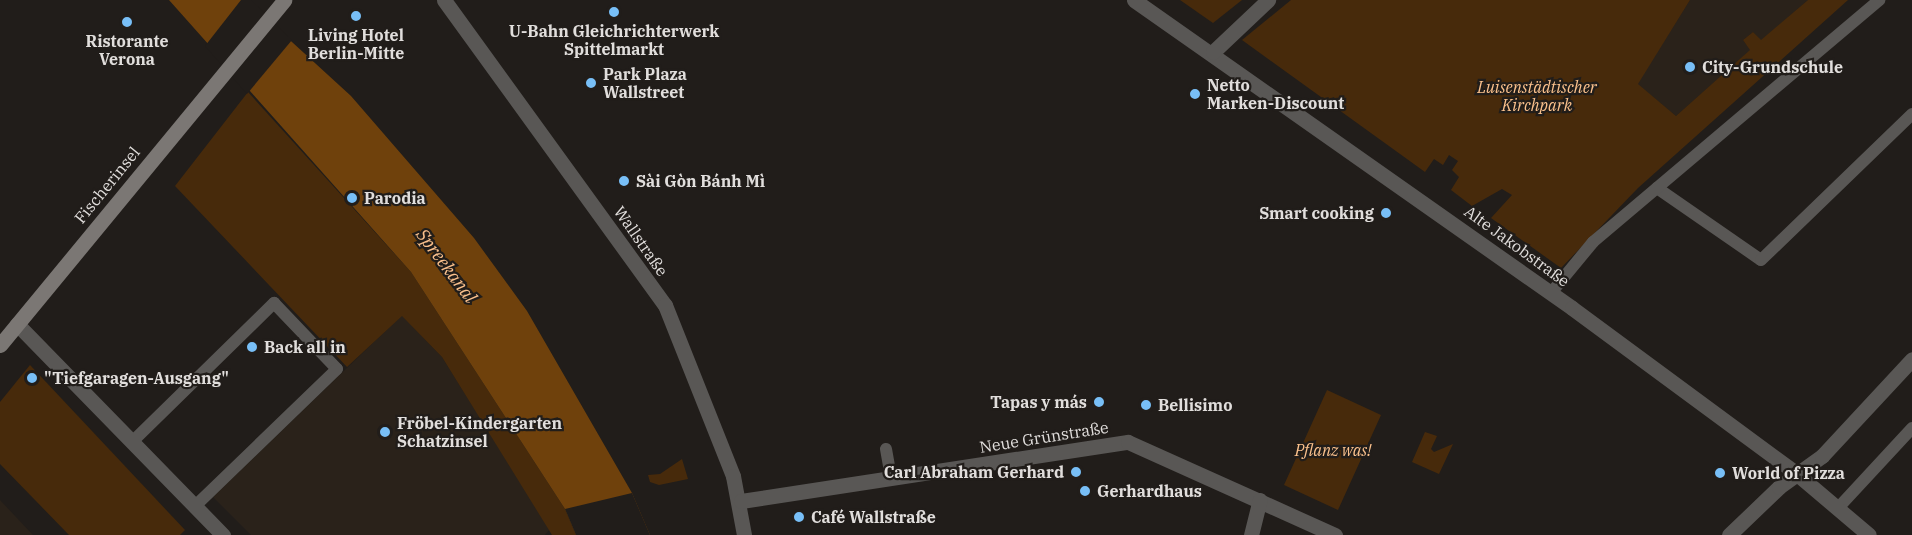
<!DOCTYPE html>
<html>
<head>
<meta charset="utf-8">
<style>
	body { margin:0 }
	#map { position:relative; width:1912px; height:535px; overflow:hidden; background:#211d1a; font-family:"IBM Plex Serif",serif }
	div>[style] { position:absolute }
	.built>* { inset:0; background:#2a221a }
	.green>* { inset:0; background:#472a0b }
	.water>* { inset:0; background:#6f410c }
	.pier>* { inset:0; background:#211d1a }
	.lane>* { height:12px; margin:-6px; padding:0 6px; transform-origin:6px; border-radius:6px; background:#595755 }
	.street>* { height:15px; margin:-7.5px; padding:0 7.5px; transform-origin:7.5px; border-radius:7.5px; background:#595755 }
	.secondary>* { height:15px; margin:-7.5px; padding:0 7.5px; transform-origin:7.5px; border-radius:7.5px; background:#7b7774 }
	.dots>* { width:16px; height:16px; translate:-50% -50%; box-sizing:border-box; border:3px solid #211d1a; border-radius:50% }
	span { translate:-50% -50%; white-space:nowrap; text-align:center; line-height:1.15; -webkit-text-stroke:4.5px #211d1a; paint-order:stroke }
	.poi-label { font-size:16px; color:#e1dedc; font-weight:700 }
	.left { translate:0 -50%; text-align:left }
	.right { translate:-100% -50%; text-align:right }
	.park-label { font-size:16px; color:#fcc28d; font-style:italic }
	.street-label { font-size:16px; color:#e1dedc }
	.water-label { font-size:18px; color:#fac08c; font-style:italic }
</style>
</head>
<body>
<div id="map">
	<div class="built">
		<i style="clip-path:polygon(1690px 0,1808px 0,1761px 41px,1753px 32px,1743px 40px,1751px 50px,1676px 116px,1637px 84px)"></i>
		<i style="clip-path:polygon(402px 315px,442px 357px,550px 529px,545px 535px,251px 535px,213px 497px)"></i>
		<i style="clip-path:polygon(0 500px,33px 535px,0 535px)"></i>
	</div>
	<div class="green">
		<i style="clip-path:polygon(1180px 0,1242px 0,1213px 23px)"></i>
		<i style="clip-path:polygon(1291px 0,1690px 0,1638px 84px,1676px 116px,1750px 50px,1743px 40px,1753px 32px,1761px 40px,1808px 0,1848px 0,1638px 188px,1561px 268px,1491px 218px,1512px 195px,1502px 189px,1472px 206px,1451px 190px,1459px 177px,1452px 170px,1458px 161px,1449px 155px,1443px 165px,1434px 159px,1425px 172px,1242px 40px)"></i>
		<i style="clip-path:polygon(248px 92px,411px 272px,565px 509px,576px 535px,552px 535px,442px 357px,402px 316px,347px 367px,175px 186px)"></i>
		<i style="clip-path:polygon(30px 365px,185px 530px,180px 535px,69px 535px,0 464px,0 402px)"></i>
		<i style="clip-path:polygon(1327px 390px,1381px 415px,1338px 510px,1284px 485px)"></i>
		<i style="clip-path:polygon(1425px 432px,1437px 436px,1431px 449px,1434px 452px,1453px 444px,1439px 474px,1412px 462px)"></i>
		<i style="clip-path:polygon(682px 459px,688px 479px,659px 485px,650px 482px,648px 475px,660px 474px)"></i>
	</div>
	<div class="water">
		<i style="clip-path:polygon(169px 0,246px 0,351px 96px,474px 238px,527px 311px,632px 493px,650px 535px,576px 535px,565px 509px,411px 272px)"></i>
	</div>
	<div class="pier">
		<i style="clip-path:polygon(241px 0,251px 0,292px 40px,247px 94px,205px 46px)"></i>
		<i style="clip-path:polygon(632px 493px,650px 535px,576px 535px,565px 509px)"></i>
	</div>
	<div class="lane">
		<i style="left:1657px;top:188px;width:126px;rotate:34.7deg"></i>
		<i style="left:1761px;top:260px;width:210px;rotate:-44deg"></i>
		<i style="left:1551px;top:293px;width:66px;rotate:-50.5deg"></i>
		<i style="left:1593px;top:242px;width:375px;rotate:-40.2deg"></i>
		<i style="left:132px;top:442px;width:199px;rotate:-44.4deg"></i>
		<i style="left:274px;top:303px;width:91px;rotate:46.3deg"></i>
		<i style="left:337px;top:369px;width:197px;rotate:136deg"></i>
		<i style="left:886px;top:449px;width:29px;rotate:80deg"></i>
		<i style="left:1838px;top:508px;width:109px;rotate:-47.2deg"></i>
	</div>
	<div class="street">
		<i style="left:444px;top:0;width:377px;rotate:54.1deg"></i>
		<i style="left:665px;top:305px;width:184px;rotate:68.3deg"></i>
		<i style="left:733px;top:476px;width:60px;rotate:79.4deg"></i>
		<i style="left:1134px;top:0;width:535px;rotate:35.11deg"></i>
		<i style="left:1572px;top:308px;width:280px;rotate:36.4deg"></i>
		<i style="left:1797px;top:474px;width:94px;rotate:40.3deg"></i>
		<i style="left:1213px;top:52px;width:76px;rotate:-43.4deg"></i>
		<i style="left:17px;top:324px;width:295px;rotate:45.7deg"></i>
		<i style="left:741px;top:501px;width:391px;rotate:-8.7deg"></i>
		<i style="left:1128px;top:442px;width:227px;rotate:24.2deg"></i>
		<i style="left:1251px;top:535px;width:36px;rotate:-76deg"></i>
		<i style="left:1729px;top:535px;width:69px;rotate:-43.8deg"></i>
		<i style="left:1779px;top:487px;width:53px;rotate:-35.8deg"></i>
		<i style="left:1822px;top:456px;width:132px;rotate:-47.1deg"></i>
	</div>
	<div class="secondary">
		<i style="left:0;top:345px;width:447px;rotate:-50.5deg"></i>
	</div>
	<div class="dots">
		<i style="left:614px;top:12px;background:#78bff7"></i>
		<i style="left:356px;top:16px;background:#78bff7"></i>
		<i style="left:127px;top:22px;background:#78bff7"></i>
		<i style="left:1690px;top:67px;background:#78bff7"></i>
		<i style="left:591px;top:83px;background:#78bff7"></i>
		<i style="left:1195px;top:94px;background:#78bff7"></i>
		<i style="left:624px;top:181px;background:#78bff7"></i>
		<i style="left:352px;top:198px;background:#78bff7"></i>
		<i style="left:1386px;top:213px;background:#78bff7"></i>
		<i style="left:252px;top:347px;background:#78bff7"></i>
		<i style="left:32px;top:378px;background:#78bff7"></i>
		<i style="left:1099px;top:402px;background:#78bff7"></i>
		<i style="left:1146px;top:405px;background:#78bff7"></i>
		<i style="left:385px;top:432px;background:#78bff7"></i>
		<i style="left:1076px;top:472px;background:#78bff7"></i>
		<i style="left:1720px;top:473px;background:#78bff7"></i>
		<i style="left:1085px;top:491px;background:#78bff7"></i>
		<i style="left:799px;top:517px;background:#78bff7"></i>
	</div>
	<div class="poi-label">
		<span style="left:614px;top:40px">U-Bahn Gleichrichterwerk<br>Spittelmarkt</span>
		<span style="left:356px;top:44px">Living Hotel<br>Berlin-Mitte</span>
		<span style="left:127px;top:50px">Ristorante<br>Verona</span>
		<span class="left" style="left:1702px;top:67px">City-Grundschule</span>
		<span class="left" style="left:603px;top:83px">Park Plaza<br>Wallstreet</span>
		<span class="left" style="left:1207px;top:94px">Netto<br>Marken-Discount</span>
		<span class="left" style="left:636px;top:181px">Sài Gòn Bánh Mì</span>
		<span class="left" style="left:364px;top:198px">Parodia</span>
		<span class="right" style="left:1374px;top:213px">Smart cooking</span>
		<span class="left" style="left:264px;top:347px">Back all in</span>
		<span class="left" style="left:44px;top:378px">"Tiefgaragen-Ausgang"</span>
		<span class="right" style="left:1087px;top:402px">Tapas y más</span>
		<span class="left" style="left:1158px;top:405px">Bellisimo</span>
		<span class="left" style="left:397px;top:432px">Fröbel-Kindergarten<br>Schatzinsel</span>
		<span class="right" style="left:1064px;top:472px">Carl Abraham Gerhard</span>
		<span class="left" style="left:1732px;top:473px">World of Pizza</span>
		<span class="left" style="left:1097px;top:491px">Gerhardhaus</span>
		<span class="left" style="left:811px;top:517px">Café Wallstraße</span>
	</div>
	<div class="park-label">
		<span style="left:1537px;top:96px">Luisenstädtischer<br>Kirchpark</span>
		<span style="left:1333px;top:450px">Pflanz was!</span>
	</div>
	<div class="street-label">
		<span style="left:107px;top:185px;rotate:-51deg">Fischerinsel</span>
		<span style="left:641px;top:241px;rotate:55deg">Wallstraße</span>
		<span style="left:1517px;top:246px;rotate:36deg">Alte Jakobstraße</span>
		<span style="left:1044px;top:437px;rotate:-9deg">Neue Grünstraße</span>
	</div>
	<div class="water-label">
		<span style="left:446px;top:266px;rotate:53deg">Spreekanal</span>
	</div>
</div>
</body>
</html>
